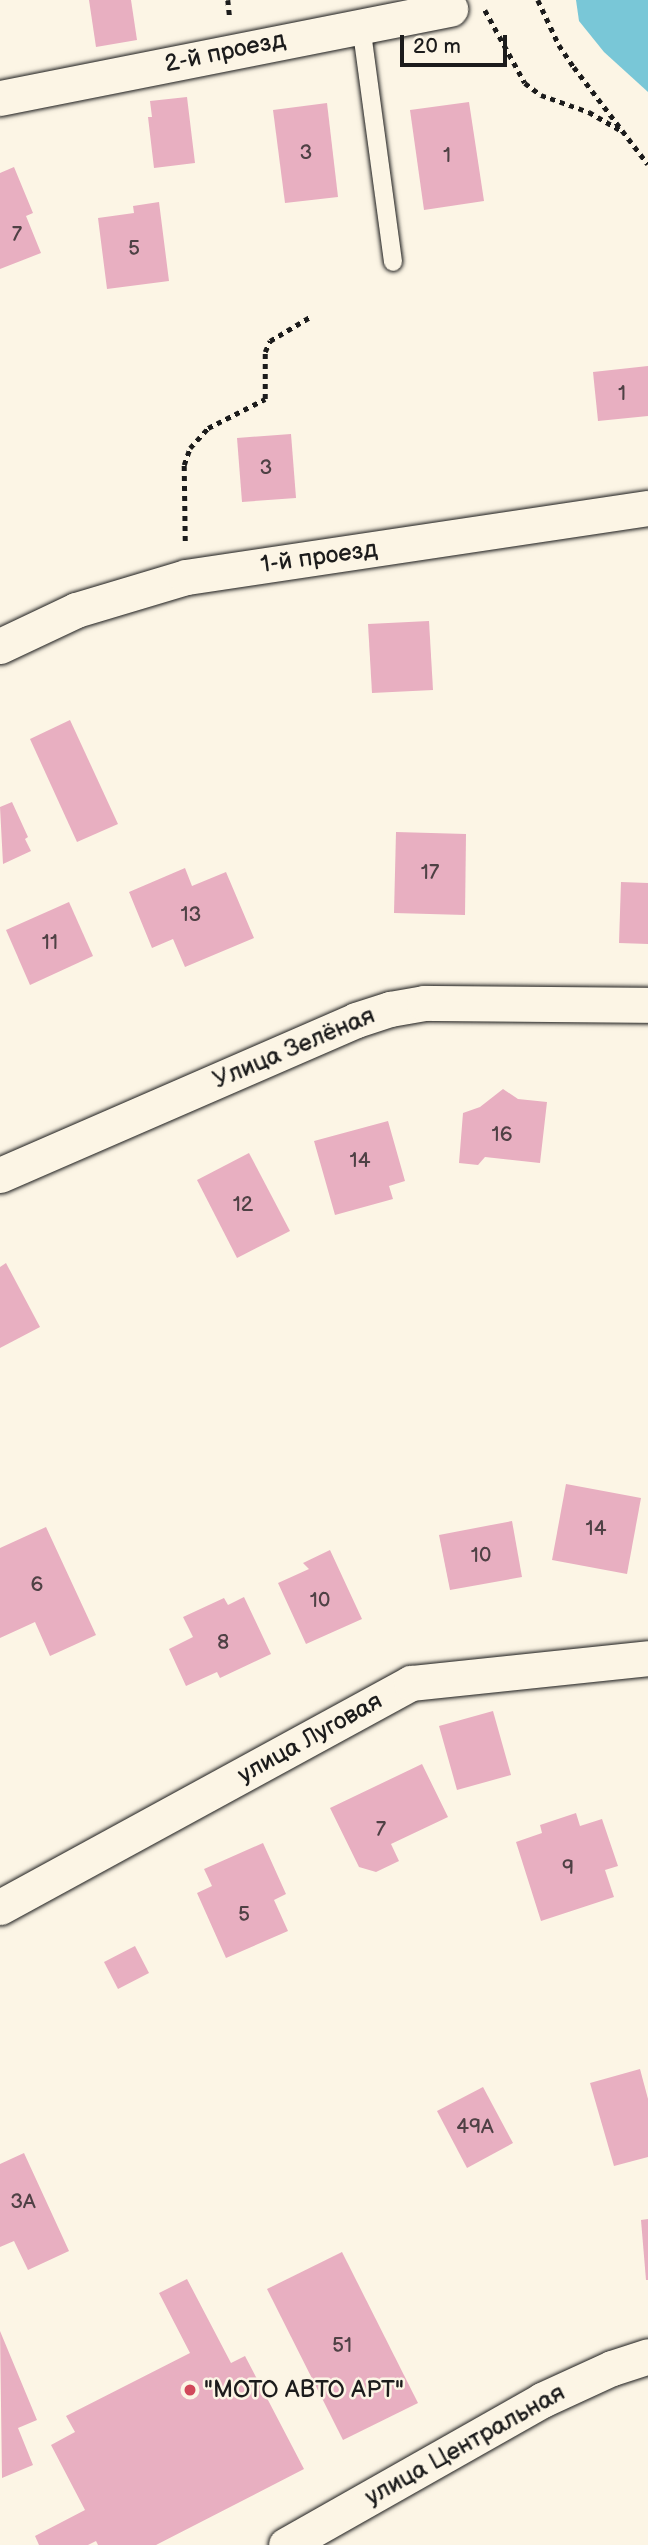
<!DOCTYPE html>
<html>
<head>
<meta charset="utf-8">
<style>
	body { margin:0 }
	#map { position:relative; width:648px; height:2545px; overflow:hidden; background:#fcf5e5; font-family:"Balsamiq Sans",sans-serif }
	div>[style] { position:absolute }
	.water>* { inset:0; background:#79c7d7 }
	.building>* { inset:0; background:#e8afc1 }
	.path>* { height:4.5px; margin-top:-2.25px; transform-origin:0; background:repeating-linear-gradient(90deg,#1c1c1c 0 5px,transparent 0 10px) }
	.roads { filter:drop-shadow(0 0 2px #1c1c1c) drop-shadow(0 0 2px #1c1c1c) }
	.service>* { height:18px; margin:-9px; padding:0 9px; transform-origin:9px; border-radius:9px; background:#fcf5e5 }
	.minor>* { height:35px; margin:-17.5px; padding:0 17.5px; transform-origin:17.5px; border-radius:17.5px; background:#fcf5e5 }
	.dots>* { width:19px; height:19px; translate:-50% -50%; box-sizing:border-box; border:4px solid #fcf5e5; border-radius:50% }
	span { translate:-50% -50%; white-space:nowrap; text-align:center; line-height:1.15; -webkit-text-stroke:5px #fcf5e5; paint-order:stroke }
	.number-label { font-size:21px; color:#4f4145 }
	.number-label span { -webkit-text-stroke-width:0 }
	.street-label { font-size:24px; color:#1c1c1c }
	.poi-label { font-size:24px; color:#1c1c1c }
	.left { translate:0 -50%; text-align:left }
	.scale { position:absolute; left:400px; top:35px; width:107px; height:32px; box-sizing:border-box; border:4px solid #1c1c1c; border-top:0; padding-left:9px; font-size:21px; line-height:24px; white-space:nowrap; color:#1c1c1c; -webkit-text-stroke:5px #fcf5e5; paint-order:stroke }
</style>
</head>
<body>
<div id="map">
	<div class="water">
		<i style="clip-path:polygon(576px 0,648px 0,648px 92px,604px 52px,579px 21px)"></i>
	</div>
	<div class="building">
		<i style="clip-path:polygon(89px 0,131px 0,137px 40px,96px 47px)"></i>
		<i style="clip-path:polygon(187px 97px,195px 163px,154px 168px,148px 117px,152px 117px,150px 101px)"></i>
		<i style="clip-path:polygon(469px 102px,484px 201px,424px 210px,410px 110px)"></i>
		<i style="clip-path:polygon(327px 103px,338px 197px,285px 203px,273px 110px)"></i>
		<i style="clip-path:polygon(14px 167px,33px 213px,26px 216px,41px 253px,0 269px,0 173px)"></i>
		<i style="clip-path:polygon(159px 202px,169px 281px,107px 289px,98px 218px,134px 213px,133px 206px)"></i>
		<i style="clip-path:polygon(648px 366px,648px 416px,598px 421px,593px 372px)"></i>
		<i style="clip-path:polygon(291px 434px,296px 498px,242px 502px,237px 438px)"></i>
		<i style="clip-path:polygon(429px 621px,433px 690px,372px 693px,368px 624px)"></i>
		<i style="clip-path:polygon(70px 720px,118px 824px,77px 842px,30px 739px)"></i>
		<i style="clip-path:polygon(12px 802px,28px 837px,25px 839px,31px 851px,3px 864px,0 807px)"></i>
		<i style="clip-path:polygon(396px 832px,466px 834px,465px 915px,394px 913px)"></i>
		<i style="clip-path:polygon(185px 868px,192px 886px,226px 872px,254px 938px,185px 967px,173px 939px,152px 948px,129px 892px)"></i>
		<i style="clip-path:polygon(621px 882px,648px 883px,648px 944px,619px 943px)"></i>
		<i style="clip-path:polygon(69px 902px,93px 956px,30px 985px,6px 930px)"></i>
		<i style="clip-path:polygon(503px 1089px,518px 1099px,547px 1102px,540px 1163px,485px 1157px,478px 1165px,459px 1163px,463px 1113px,480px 1107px)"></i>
		<i style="clip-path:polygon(388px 1121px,405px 1181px,389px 1186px,393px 1199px,335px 1215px,314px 1141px)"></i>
		<i style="clip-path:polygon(249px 1153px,290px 1231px,237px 1258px,197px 1180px)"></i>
		<i style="clip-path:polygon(6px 1263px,40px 1327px,0 1348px,0 1267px)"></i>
		<i style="clip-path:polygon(566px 1484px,641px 1498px,627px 1574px,552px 1560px)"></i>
		<i style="clip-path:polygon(512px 1521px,522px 1577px,450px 1590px,439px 1535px)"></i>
		<i style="clip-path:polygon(46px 1527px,96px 1635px,50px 1656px,35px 1622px,0 1638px,0 1548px)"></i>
		<i style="clip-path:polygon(330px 1550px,362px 1619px,306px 1644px,278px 1583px,309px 1569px,303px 1563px)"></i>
		<i style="clip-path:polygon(244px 1597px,271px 1654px,220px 1678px,217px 1672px,186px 1686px,169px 1649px,193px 1637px,183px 1617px,224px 1598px,228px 1605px)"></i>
		<i style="clip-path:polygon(493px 1711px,511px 1775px,457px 1790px,439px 1726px)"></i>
		<i style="clip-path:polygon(422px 1764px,448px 1817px,391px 1844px,399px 1861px,376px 1872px,359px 1867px,330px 1808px)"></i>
		<i style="clip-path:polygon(576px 1813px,580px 1826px,602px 1819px,618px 1866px,605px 1870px,614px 1897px,541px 1921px,516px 1842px,542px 1833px,540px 1825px)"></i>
		<i style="clip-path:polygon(263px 1843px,286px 1894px,274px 1900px,288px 1931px,226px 1958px,197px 1893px,212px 1886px,204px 1869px)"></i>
		<i style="clip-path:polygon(135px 1946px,149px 1973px,118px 1989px,104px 1962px)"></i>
		<i style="clip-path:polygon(640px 2069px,648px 2099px,648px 2157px,614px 2166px,590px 2083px)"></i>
		<i style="clip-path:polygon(483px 2087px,513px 2143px,467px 2168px,437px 2111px)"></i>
		<i style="clip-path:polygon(24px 2153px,69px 2251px,28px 2270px,14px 2241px,0 2247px,0 2164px)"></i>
		<i style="clip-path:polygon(648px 2219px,648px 2280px,646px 2280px,641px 2220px)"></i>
		<i style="clip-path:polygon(342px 2252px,418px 2403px,343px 2440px,267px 2289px)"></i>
		<i style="clip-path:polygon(187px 2279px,231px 2363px,245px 2356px,304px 2469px,156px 2545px,98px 2545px,96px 2541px,88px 2545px,39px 2545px,35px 2536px,85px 2510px,51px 2445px,75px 2432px,66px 2416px,190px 2353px,159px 2293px)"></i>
		<i style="clip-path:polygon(0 2331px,37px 2420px,18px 2428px,33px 2465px,2px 2478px)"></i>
	</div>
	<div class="path">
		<i style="left:228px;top:0;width:18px;rotate:84deg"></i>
		<i style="left:538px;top:0;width:50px;rotate:65deg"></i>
		<i style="left:559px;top:45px;width:27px;rotate:56deg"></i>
		<i style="left:574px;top:67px;width:122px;rotate:52.7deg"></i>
		<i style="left:485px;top:10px;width:83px;rotate:61.3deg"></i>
		<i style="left:525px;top:83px;width:20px;rotate:37deg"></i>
		<i style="left:541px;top:95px;width:51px;rotate:19.5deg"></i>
		<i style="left:589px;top:112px;width:38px;rotate:30deg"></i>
		<i style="left:185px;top:541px;width:76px;rotate:-90.8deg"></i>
		<i style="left:184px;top:465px;width:18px;rotate:-71deg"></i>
		<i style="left:190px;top:448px;width:27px;rotate:-48deg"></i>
		<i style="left:208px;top:428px;width:64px;rotate:-27deg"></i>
		<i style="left:265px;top:399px;width:47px;rotate:-90deg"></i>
		<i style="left:265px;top:352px;width:12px;rotate:-66deg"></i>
		<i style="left:270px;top:341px;width:47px;rotate:-31deg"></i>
	</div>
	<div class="roads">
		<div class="service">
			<i style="left:361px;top:25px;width:239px;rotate:82.3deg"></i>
		</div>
		<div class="minor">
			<i style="left:0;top:98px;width:459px;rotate:-11.2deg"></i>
			<i style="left:0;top:646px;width:84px;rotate:-25.3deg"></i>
			<i style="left:76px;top:610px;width:115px;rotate:-16.7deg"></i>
			<i style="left:186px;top:577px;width:467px;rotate:-8.5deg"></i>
			<i style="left:0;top:1175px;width:388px;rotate:-23.5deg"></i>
			<i style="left:356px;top:1020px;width:36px;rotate:-18deg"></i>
			<i style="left:390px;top:1009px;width:35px;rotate:-10deg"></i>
			<i style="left:424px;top:1003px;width:224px;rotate:0.5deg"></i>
			<i style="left:0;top:1907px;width:468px;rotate:-28.6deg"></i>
			<i style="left:411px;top:1683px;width:238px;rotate:-6deg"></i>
			<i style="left:286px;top:2545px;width:294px;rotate:-29.5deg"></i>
			<i style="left:542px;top:2400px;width:77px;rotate:-24.6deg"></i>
			<i style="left:612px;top:2368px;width:38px;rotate:-18deg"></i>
		</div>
	</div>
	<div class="dots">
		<i style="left:190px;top:2390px;background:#d1495b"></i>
	</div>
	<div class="number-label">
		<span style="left:306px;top:153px">3</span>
		<span style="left:447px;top:156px">1</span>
		<span style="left:17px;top:235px">7</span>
		<span style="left:134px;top:249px">5</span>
		<span style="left:622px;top:394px">1</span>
		<span style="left:266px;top:468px">3</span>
		<span style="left:430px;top:873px">17</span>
		<span style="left:191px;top:915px">13</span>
		<span style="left:50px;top:943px">11</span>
		<span style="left:502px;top:1135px">16</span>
		<span style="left:360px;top:1161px">14</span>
		<span style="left:243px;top:1205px">12</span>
		<span style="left:596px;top:1529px">14</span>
		<span style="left:481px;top:1556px">10</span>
		<span style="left:37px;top:1585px">6</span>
		<span style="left:320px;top:1601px">10</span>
		<span style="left:223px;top:1643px">8</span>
		<span style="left:381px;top:1830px">7</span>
		<span style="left:568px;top:1868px">9</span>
		<span style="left:244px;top:1915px">5</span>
		<span style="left:475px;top:2127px">49А</span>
		<span style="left:23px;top:2202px">3А</span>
		<span style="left:342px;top:2346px">51</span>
	</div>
	<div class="street-label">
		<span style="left:225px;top:52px;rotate:-12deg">2-й проезд</span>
		<span style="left:319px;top:557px;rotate:-8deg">1-й проезд</span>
		<span style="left:294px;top:1048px;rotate:-23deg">Улица Зелёная</span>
		<span style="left:310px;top:1738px;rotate:-29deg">улица Луговая</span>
		<span style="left:465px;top:2445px;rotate:-29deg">улица Центральная</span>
	</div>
	<div class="poi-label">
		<span class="left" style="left:204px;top:2390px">"МОТО АВТО АРТ"</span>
	</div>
	<div class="scale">20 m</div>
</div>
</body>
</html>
